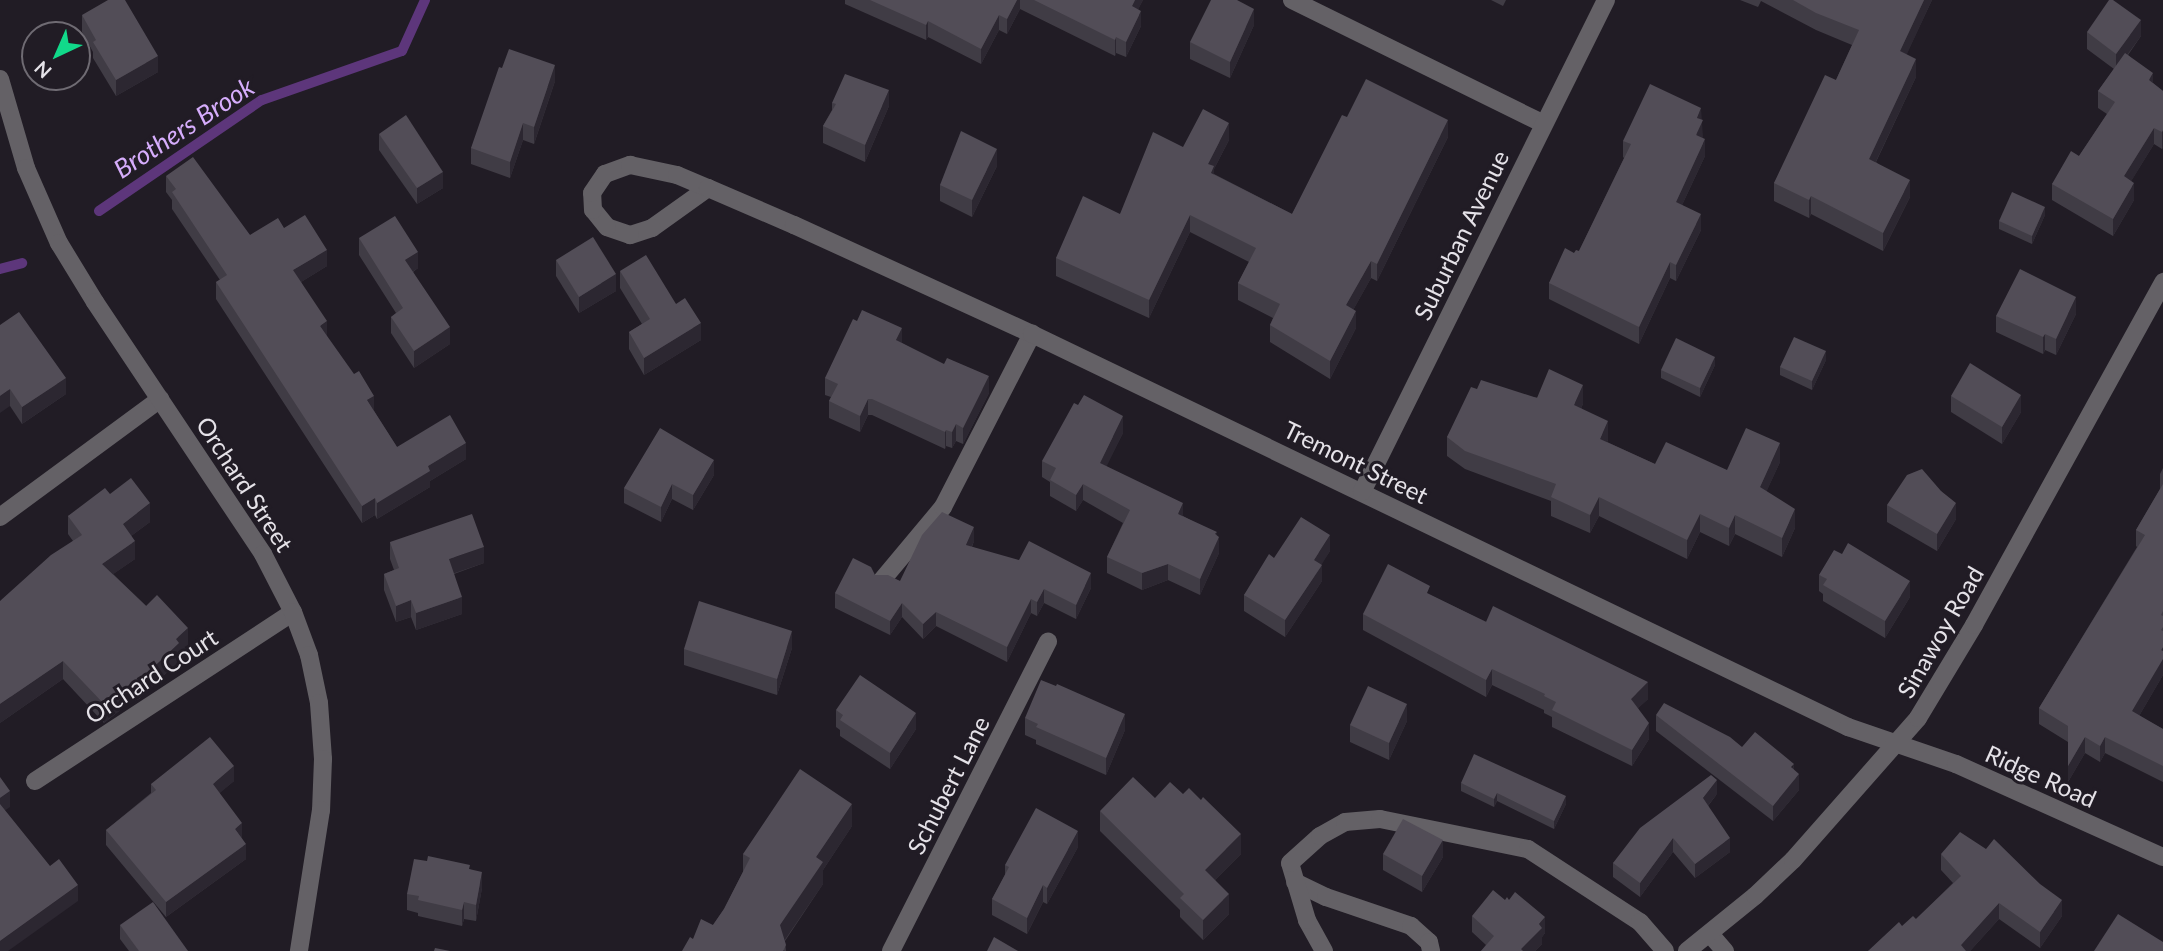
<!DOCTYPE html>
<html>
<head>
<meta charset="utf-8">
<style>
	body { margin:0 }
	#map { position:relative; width:2163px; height:951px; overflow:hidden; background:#211c25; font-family:Lato,sans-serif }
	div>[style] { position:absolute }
	.stream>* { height:10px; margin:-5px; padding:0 5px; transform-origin:5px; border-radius:5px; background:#5d367b }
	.service>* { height:18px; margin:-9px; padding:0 9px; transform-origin:9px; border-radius:9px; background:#646166 }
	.minor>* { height:18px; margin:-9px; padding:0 9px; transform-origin:9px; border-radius:9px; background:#646166 }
	.tertiary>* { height:18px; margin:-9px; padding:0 9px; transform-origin:9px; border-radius:9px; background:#646166 }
	.wall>* { inset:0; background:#403c45 }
	.shaded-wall>* { inset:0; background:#2c2731 }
	.building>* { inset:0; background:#524d57 }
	span { translate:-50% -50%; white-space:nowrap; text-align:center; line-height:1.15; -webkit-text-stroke:6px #211c25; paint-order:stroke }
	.street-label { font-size:24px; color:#e5e2e8 }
	.water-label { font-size:26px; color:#d6adfc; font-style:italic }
	.north { position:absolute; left:21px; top:21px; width:70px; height:70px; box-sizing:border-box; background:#211c25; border:2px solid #6f6b73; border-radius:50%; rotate:224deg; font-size:19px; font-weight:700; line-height:28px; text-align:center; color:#e5e2e8 }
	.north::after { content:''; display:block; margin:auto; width:24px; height:32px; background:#11d98a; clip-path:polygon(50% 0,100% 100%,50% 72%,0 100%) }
</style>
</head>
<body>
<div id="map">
	<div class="stream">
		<i style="left:99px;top:211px;width:197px;rotate:-34.3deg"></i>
		<i style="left:262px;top:100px;width:148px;rotate:-19.3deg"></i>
		<i style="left:402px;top:51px;width:56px;rotate:-65.7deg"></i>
		<i style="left:0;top:269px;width:23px;rotate:-15deg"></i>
	</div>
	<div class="service">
		<i style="left:708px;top:188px;width:69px;rotate:144.5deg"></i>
		<i style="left:652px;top:228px;width:23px;rotate:162deg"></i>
		<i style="left:630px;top:235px;width:24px;rotate:-161deg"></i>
		<i style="left:607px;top:227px;width:22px;rotate:-129deg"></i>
		<i style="left:593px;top:210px;width:17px;rotate:-93deg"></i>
		<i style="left:592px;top:193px;width:23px;rotate:-56deg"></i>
		<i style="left:605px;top:174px;width:27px;rotate:-20deg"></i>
		<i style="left:630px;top:165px;width:48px;rotate:12deg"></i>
		<i style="left:677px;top:175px;width:34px;rotate:23deg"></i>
		<i style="left:708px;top:188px;width:94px;rotate:23.3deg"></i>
		<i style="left:882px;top:580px;width:95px;rotate:-50.1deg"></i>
		<i style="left:943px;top:507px;width:195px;rotate:-62.8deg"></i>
		<i style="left:1295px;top:882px;width:34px;rotate:26deg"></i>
		<i style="left:1326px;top:897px;width:90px;rotate:18.8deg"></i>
		<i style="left:1411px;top:926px;width:24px;rotate:42deg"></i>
		<i style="left:1429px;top:942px;width:9px;rotate:77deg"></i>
		<i style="left:1710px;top:934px;width:23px;rotate:49deg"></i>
		<i style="left:1324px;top:951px;width:35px;rotate:-119deg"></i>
		<i style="left:1307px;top:920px;width:59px;rotate:-106.6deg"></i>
		<i style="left:1290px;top:863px;width:40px;rotate:-42deg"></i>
		<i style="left:1320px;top:836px;width:29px;rotate:-29deg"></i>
		<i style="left:1345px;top:822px;width:35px;rotate:-5deg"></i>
		<i style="left:1380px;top:819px;width:151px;rotate:11.5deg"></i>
		<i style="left:1528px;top:849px;width:134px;rotate:33.1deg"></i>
		<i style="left:1640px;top:922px;width:38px;rotate:49deg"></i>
	</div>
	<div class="minor">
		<i style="left:1292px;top:0;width:279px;rotate:26.2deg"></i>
		<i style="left:794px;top:225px;width:262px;rotate:24.6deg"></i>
		<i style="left:1032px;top:334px;width:906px;rotate:25.72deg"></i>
		<i style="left:1848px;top:727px;width:114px;rotate:18.9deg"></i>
		<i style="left:1956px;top:764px;width:227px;rotate:24.2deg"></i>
		<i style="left:1362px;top:492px;width:549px;rotate:-63.62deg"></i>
		<i style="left:0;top:517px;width:199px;rotate:-36.4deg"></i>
		<i style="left:35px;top:781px;width:308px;rotate:-33.2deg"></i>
		<i style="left:891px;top:951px;width:347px;rotate:-63.1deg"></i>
		<i style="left:1687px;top:951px;width:87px;rotate:-39deg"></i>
		<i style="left:1755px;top:896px;width:52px;rotate:-43.5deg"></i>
		<i style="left:1793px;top:860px;width:189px;rotate:-48.6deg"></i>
		<i style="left:1918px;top:718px;width:109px;rotate:-58.9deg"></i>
		<i style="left:1974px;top:625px;width:392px;rotate:-61.1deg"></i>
	</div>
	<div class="tertiary">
		<i style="left:0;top:79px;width:93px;rotate:73.7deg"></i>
		<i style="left:26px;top:168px;width:82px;rotate:66.3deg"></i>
		<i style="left:59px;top:243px;width:69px;rotate:58.6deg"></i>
		<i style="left:95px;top:302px;width:303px;rotate:56.3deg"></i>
		<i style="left:263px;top:554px;width:65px;rotate:62.7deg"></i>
		<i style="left:293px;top:612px;width:46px;rotate:69.6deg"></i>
		<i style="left:309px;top:655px;width:49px;rotate:78.2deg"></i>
		<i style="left:319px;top:703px;width:56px;rotate:85.9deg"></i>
		<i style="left:323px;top:759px;width:51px;rotate:92.2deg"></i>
		<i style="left:321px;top:810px;width:143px;rotate:98.9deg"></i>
	</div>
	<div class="wall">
		<i style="clip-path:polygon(845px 0,1143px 0,1138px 9px,1141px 26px,1126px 57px,1116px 53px,1115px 56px,1020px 9px,1007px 34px,999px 30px,981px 64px,928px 37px,926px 40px,845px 4px)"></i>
		<i style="clip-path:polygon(1491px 0,1506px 0,1503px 6px)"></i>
		<i style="clip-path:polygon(1740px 0,1932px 0,1906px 55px,1916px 77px,1876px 162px,1910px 197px,1883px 251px,1811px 214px,1809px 218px,1774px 201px,1774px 183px,1836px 80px,1852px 45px,1816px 30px,1761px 1px,1758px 7px)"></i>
		<i style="clip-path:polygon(82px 15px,158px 72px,116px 96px,93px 58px,93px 52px,82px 32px)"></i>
		<i style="clip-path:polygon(1254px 25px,1230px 78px,1190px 59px,1190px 42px)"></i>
		<i style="clip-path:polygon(2087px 32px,2141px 36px,2128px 55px,2153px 83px,2163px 91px,2163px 147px,2162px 149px,2154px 144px,2131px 181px,2134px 200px,2113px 236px,2052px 200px,2052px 184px,2079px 156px,2107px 114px,2098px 108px,2098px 91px,2114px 69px,2087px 49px)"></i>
		<i style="clip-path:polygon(555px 81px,534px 144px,523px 140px,510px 178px,471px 164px,471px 148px)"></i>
		<i style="clip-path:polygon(832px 103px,889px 106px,865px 162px,823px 143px,823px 126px,832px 110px)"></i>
		<i style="clip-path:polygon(1347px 117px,1448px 137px,1377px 281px,1371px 278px,1353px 310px,1356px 328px,1330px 379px,1270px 342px,1270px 325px,1273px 318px,1238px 300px,1238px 283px,1249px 262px,1190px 232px,1149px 318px,1056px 276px,1056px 258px,1120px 214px,1183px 147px,1229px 140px,1214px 169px,1214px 174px,1292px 214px)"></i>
		<i style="clip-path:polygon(1701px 120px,1702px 138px,1705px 156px,1682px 205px,1701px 230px,1676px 281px,1670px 278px,1639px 344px,1549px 299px,1549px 283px,1574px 253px,1579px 251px,1624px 158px,1623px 157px,1623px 141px)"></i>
		<i style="clip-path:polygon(379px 134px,443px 188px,417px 204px,379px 150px)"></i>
		<i style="clip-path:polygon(997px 166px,972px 217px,940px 201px,940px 185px)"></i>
		<i style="clip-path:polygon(166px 176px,250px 235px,284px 228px,327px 266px,301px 282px,327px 337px,397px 447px,466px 459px,430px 481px,430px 487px,377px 519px,375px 515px,362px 523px,216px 299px,216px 282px,220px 280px,172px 209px,172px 200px,166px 192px)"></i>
		<i style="clip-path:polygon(2045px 215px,2032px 244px,1999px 229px,1999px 221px)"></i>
		<i style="clip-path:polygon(359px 238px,418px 268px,413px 272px,450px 344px,414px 368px,391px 333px,391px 317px,396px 313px,359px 255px)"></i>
		<i style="clip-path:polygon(556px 260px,616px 291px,579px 313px,556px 276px)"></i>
		<i style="clip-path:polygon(620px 271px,676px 304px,701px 340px,644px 375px,629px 349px,629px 332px,642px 324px,620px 288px)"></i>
		<i style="clip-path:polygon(2076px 314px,2056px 355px,2045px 350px,2043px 354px,1996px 332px,1996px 316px)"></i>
		<i style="clip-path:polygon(0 325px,66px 394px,22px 424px,10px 406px)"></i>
		<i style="clip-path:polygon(902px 343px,989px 393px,963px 444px,956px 441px,952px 448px,946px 446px,945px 449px,872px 415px,868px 415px,860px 432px,829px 418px,829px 401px,831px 397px,825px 395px,825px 378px)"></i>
		<i style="clip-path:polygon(1826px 360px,1812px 390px,1780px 375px,1780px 367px)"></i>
		<i style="clip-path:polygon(1715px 365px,1700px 397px,1661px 378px,1661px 370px)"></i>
		<i style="clip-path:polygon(1477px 389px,1583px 404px,1581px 408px,1608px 440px,1607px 442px,1655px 464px,1727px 470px,1780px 462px,1766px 492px,1795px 528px,1782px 557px,1735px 534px,1729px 546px,1700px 532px,1687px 559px,1599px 516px,1590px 533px,1551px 516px,1551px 501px,1465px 469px,1447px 456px,1447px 437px)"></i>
		<i style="clip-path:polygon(1951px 396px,2021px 412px,2002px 444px,1951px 412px)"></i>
		<i style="clip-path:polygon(1123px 433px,1106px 466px,1183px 516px,1217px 535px,1219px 553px,1200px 595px,1168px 580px,1142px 590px,1107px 573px,1107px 557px,1123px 523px,1083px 500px,1076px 511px,1050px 496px,1050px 482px,1042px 477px,1042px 461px)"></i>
		<i style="clip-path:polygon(2163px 468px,2163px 675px,2139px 716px,2163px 729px,2163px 782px,2105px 753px,2100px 762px,2085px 753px,2068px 782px,2068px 742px,2039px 724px,2039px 708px,2137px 547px,2136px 546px,2136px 530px,2160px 489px,2160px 474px)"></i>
		<i style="clip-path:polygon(714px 475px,693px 510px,672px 499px,661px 522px,624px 503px,624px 488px)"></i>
		<i style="clip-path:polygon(1941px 491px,1956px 519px,1937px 551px,1887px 522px,1887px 505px)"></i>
		<i style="clip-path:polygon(110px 494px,150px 522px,131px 536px,135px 559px,113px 574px,188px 646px,179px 655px,179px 661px,139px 699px,129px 703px,104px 723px,63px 679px,0 723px,73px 541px,68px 534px,68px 516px)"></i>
		<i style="clip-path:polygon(974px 541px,972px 547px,1091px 588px,1076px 619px,1044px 603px,1037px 616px,1031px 613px,1007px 662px,936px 626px,923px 639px,902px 617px,890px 635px,835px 608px,835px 593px,875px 575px,900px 581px)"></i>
		<i style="clip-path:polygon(390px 542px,484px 563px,454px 574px,462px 614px,416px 630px,411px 617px,396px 622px,384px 590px,384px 574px,394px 570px,390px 559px)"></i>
		<i style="clip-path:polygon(1330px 551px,1321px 564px,1322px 581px,1285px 637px,1244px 611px,1244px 595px,1274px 558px)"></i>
		<i style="clip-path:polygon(1819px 575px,1910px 597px,1885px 638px,1823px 601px,1823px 594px,1819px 591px)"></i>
		<i style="clip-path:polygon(1430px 595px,1648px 699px,1638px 708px,1649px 739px,1632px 766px,1552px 727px,1552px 717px,1544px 713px,1544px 710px,1492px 685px,1486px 697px,1363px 630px,1363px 614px)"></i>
		<i style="clip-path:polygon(792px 648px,777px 695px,684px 665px,684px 649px)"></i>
		<i style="clip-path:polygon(836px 710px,916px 729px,890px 769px,840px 736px,840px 730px,836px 727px)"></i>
		<i style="clip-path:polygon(1656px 715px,1742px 747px,1794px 770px,1799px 790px,1773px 821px,1656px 731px)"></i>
		<i style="clip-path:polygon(1025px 718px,1125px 730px,1106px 775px,1036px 744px,1036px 740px,1025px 735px)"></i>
		<i style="clip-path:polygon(1407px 721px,1389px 760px,1350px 742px,1350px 725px)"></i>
		<i style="clip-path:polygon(234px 781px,219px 793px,242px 838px,246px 859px,166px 917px,106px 845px,106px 830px,151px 793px,151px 784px)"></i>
		<i style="clip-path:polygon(1461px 783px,1566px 804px,1554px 829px,1497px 801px,1494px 807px,1461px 791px)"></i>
		<i style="clip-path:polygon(1717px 794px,1708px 806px,1730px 852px,1695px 878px,1673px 852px,1640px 897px,1613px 877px,1613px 863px)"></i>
		<i style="clip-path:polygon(1100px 811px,1241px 854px,1215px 880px,1229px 914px,1203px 940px,1180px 917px,1180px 910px,1100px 831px)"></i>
		<i style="clip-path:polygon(852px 826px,823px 870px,823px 884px,785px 941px,786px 951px,693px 939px,713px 925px,724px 909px,743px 872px,743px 854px)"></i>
		<i style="clip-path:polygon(1078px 847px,1047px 904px,1043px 902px,1027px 934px,992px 915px,992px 899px,1005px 875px,1005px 865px)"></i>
		<i style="clip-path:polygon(1383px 854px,1443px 857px,1422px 892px,1383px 870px)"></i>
		<i style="clip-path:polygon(1941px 854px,2062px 916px,2040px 948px,1999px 919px,1970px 951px,1868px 951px,1916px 919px,1953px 883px,1941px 870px)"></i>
		<i style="clip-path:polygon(470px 869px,482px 888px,476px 921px,464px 919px,462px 926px,418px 916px,418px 913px,407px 910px,407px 894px)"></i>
		<i style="clip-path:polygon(1472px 916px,1545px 933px,1542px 937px,1542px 944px,1535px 951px,1481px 951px,1486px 945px,1472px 932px)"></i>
		<i style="clip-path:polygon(120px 925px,188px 951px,129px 951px,120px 939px)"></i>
	</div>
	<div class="shaded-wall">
		<i style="clip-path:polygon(1017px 0,1020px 0,1020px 9px,1007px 34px,1007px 19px)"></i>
		<i style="clip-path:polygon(1135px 0,1143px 0,1132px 22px,1132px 6px)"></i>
		<i style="clip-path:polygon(1924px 0,1932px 0,1900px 69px,1900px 51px)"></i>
		<i style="clip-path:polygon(1254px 9px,1254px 25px,1230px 78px,1230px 62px)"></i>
		<i style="clip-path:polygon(1141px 11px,1141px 26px,1126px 57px,1126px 42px)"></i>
		<i style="clip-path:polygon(999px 15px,999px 30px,981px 64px,981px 49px)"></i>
		<i style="clip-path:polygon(2141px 20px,2141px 36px,2116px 70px,2116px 54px)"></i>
		<i style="clip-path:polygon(928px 21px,928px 37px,926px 40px,926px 25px)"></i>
		<i style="clip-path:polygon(1116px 37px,1116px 53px,1115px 56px,1115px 40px)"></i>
		<i style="clip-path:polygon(158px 56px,158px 72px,116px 96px,116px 80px)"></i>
		<i style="clip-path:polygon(1916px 59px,1916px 77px,1869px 176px,1869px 159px)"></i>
		<i style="clip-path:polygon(555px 65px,555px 81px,534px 144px,534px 127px)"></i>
		<i style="clip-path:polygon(2153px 73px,2153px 90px,2149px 80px)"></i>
		<i style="clip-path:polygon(889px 90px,889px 106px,865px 162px,865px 145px)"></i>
		<i style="clip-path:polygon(1701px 108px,1703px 137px,1696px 152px,1697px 118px)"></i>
		<i style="clip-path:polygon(1448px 120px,1448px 137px,1377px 281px,1377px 264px)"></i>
		<i style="clip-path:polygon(523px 123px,523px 140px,510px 178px,510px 162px)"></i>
		<i style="clip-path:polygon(1229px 123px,1229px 140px,1214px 169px,1214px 183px,1208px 164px)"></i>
		<i style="clip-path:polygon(2154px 128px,2154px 144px,2124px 193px,2124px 176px)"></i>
		<i style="clip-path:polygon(2163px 130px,2163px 147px,2162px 149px,2162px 132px)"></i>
		<i style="clip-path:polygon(1705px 139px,1705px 156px,1676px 218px,1676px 202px)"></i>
		<i style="clip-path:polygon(997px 149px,997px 166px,972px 217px,972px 200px)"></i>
		<i style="clip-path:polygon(443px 172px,443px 188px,417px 204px,417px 188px)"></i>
		<i style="clip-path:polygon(1910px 180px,1910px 197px,1883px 251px,1883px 233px)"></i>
		<i style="clip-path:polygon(2134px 183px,2134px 200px,2113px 236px,2113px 219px)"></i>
		<i style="clip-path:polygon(1811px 196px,1811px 214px,1809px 218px,1809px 200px)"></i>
		<i style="clip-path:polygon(2045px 207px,2045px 215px,2032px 244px,2032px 236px)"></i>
		<i style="clip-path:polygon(1701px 214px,1701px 230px,1676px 281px,1676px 265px)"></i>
		<i style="clip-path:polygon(1190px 215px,1190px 232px,1149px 318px,1149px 300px)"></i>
		<i style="clip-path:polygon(327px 250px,327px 266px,293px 287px,293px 270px)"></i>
		<i style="clip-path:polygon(418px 252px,418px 268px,405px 277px,405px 260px)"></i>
		<i style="clip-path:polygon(1371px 261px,1371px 278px,1346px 323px,1346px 305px)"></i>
		<i style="clip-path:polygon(1670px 262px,1670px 278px,1639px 344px,1639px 327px)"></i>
		<i style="clip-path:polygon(616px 274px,616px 291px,579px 313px,579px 297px)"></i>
		<i style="clip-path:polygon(2076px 297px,2076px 314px,2056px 355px,2056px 339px)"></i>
		<i style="clip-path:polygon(1356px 311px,1356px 328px,1330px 379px,1330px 361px)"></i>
		<i style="clip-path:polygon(327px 321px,327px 337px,320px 326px)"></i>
		<i style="clip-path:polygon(701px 323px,701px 340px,644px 375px,644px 358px)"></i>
		<i style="clip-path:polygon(450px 327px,450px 344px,414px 368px,414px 351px)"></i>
		<i style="clip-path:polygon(902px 328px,902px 345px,896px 340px)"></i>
		<i style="clip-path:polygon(2045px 334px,2045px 350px,2043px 354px,2043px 337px)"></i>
		<i style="clip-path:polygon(1826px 351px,1826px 360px,1812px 390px,1812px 381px)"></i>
		<i style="clip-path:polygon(1715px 357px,1715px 365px,1700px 397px,1700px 388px)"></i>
		<i style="clip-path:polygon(989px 376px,989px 393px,963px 444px,963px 428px)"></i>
		<i style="clip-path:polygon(66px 378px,66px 394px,22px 424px,22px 407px)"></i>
		<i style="clip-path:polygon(1583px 385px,1583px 404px,1574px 423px,1574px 405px)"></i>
		<i style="clip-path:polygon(10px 389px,10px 406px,0 413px,0 396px)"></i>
		<i style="clip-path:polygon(2021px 395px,2021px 412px,2002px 444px,2002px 427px)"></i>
		<i style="clip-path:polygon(374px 396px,374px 412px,367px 400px)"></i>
		<i style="clip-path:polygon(868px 399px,868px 415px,860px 432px,860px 416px)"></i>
		<i style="clip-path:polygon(1123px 416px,1123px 433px,1100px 480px,1100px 463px)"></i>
		<i style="clip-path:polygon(1608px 421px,1608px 440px,1600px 457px,1600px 439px)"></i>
		<i style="clip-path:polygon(956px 424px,956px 441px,952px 448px,952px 432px)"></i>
		<i style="clip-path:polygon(946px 430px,946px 446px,945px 449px,945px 432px)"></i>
		<i style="clip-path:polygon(466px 443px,466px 459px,430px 481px,430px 487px,377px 519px,377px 503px,428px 466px)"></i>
		<i style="clip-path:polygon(1780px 443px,1780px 462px,1760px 506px,1760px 487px)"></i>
		<i style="clip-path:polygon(714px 460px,714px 475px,693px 510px,693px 495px)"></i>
		<i style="clip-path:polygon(672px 484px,672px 499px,661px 522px,661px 507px)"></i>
		<i style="clip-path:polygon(1083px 484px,1083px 500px,1076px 511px,1076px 495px)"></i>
		<i style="clip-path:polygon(1599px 497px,1599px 516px,1590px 533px,1590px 515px)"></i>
		<i style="clip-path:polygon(375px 498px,375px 515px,362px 523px,362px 506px)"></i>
		<i style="clip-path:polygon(150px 503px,150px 522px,123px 542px,123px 524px)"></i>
		<i style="clip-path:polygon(1183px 503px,1183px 520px,1178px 514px)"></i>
		<i style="clip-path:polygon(1956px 503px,1956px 519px,1937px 551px,1937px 534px)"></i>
		<i style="clip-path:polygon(1795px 509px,1795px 528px,1782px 557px,1782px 538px)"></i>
		<i style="clip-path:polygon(1700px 514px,1700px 532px,1687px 559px,1687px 540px)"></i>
		<i style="clip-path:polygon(1735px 515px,1735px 534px,1729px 546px,1729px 528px)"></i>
		<i style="clip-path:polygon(974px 527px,974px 541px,966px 559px,966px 545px)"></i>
		<i style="clip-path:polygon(1217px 532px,1217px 542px,1219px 537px,1219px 553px,1200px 595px,1200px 579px)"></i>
		<i style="clip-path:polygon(1330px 535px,1330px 551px,1314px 577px,1314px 560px)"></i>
		<i style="clip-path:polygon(135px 541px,135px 559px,102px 582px,102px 564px)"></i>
		<i style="clip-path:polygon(484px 547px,484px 563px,449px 575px,449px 559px)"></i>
		<i style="clip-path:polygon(1168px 564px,1168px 580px,1142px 590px,1142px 573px)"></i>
		<i style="clip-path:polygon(1322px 565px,1322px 581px,1285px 637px,1285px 620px)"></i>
		<i style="clip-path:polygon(1091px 573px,1091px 588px,1076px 619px,1076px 605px)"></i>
		<i style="clip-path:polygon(1910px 581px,1910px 597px,1885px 638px,1885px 621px)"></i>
		<i style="clip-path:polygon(1044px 589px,1044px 603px,1037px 616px,1037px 602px)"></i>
		<i style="clip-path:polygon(462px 597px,462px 614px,416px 630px,416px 613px)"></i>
		<i style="clip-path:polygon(1031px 599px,1031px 613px,1007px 662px,1007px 647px)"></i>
		<i style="clip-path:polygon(411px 600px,411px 617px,396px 622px,396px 606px)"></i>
		<i style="clip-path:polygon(902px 603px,902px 617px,890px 635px,890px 621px)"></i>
		<i style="clip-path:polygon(936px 612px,936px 626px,923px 639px,923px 624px)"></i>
		<i style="clip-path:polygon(188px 628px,188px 646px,179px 655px,179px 661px,139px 699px,129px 703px,104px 723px,104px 704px)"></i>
		<i style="clip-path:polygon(792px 631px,792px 648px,777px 695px,777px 679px)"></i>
		<i style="clip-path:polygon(2163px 647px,2163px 675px,2132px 728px,2132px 711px)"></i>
		<i style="clip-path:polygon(63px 661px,63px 679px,0 723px,0 704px)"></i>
		<i style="clip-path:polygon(1492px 669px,1492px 685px,1486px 697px,1486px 680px)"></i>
		<i style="clip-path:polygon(1648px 682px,1648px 699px,1631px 715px,1631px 699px)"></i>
		<i style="clip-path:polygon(1407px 704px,1407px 721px,1389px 760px,1389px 743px)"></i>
		<i style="clip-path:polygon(916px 713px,916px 729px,890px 769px,890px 753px)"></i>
		<i style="clip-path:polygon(1125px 714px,1125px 730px,1106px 775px,1106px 758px)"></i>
		<i style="clip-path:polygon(1649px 723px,1649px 739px,1632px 766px,1632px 750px)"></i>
		<i style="clip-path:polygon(2085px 737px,2085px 753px,2068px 782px,2068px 766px)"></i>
		<i style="clip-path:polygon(2105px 737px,2105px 753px,2100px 762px,2100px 746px)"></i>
		<i style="clip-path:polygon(1794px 764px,1794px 780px,1799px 774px,1799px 790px,1773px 821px,1773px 806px)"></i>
		<i style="clip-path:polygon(234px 766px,234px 781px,213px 799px,213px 784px)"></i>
		<i style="clip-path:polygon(1717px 780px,1717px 794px,1703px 812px,1703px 798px)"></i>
		<i style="clip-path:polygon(10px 791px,10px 807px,0 814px,0 798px)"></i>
		<i style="clip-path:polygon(1497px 793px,1497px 801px,1494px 807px,1494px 799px)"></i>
		<i style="clip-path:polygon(1566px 796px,1566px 804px,1554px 829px,1554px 821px)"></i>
		<i style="clip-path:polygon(852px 804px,852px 826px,823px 870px,823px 884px,780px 947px,780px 925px,816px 857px)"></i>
		<i style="clip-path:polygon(242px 823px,242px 839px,235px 829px)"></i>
		<i style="clip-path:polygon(1078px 831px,1078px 847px,1047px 904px,1047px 888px)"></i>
		<i style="clip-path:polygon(1241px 834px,1241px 854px,1205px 890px,1205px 870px)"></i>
		<i style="clip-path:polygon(1673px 838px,1673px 852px,1640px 897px,1640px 883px)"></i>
		<i style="clip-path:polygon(1730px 838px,1730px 852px,1695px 878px,1695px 864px)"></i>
		<i style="clip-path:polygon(1443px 840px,1443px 857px,1422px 892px,1422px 876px)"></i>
		<i style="clip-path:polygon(246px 844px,246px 859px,166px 917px,166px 902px)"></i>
		<i style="clip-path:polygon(482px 872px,482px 888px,476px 921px,476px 905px)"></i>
		<i style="clip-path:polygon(78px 885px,78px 901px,8px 951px,0 951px,0 941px)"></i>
		<i style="clip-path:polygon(1043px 885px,1043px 902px,1027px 934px,1027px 918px)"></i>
		<i style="clip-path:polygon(1229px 894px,1229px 914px,1203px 940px,1203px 920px)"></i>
		<i style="clip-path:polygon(2062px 900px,2062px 916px,2040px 948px,2040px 932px)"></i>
		<i style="clip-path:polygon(464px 902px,464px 919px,462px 926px,462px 910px)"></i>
		<i style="clip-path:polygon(1999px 903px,1999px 919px,1970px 951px,1961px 951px,1961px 945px)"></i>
		<i style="clip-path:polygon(1545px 917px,1545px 933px,1542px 937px,1542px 944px,1535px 951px,1521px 951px,1521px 949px,1539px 924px)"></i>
	</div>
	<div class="building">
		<i style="clip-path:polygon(108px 0,125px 0,158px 56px,116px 80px,93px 42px,96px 40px,82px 15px)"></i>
		<i style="clip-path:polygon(870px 0,1017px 0,1007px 19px,999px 15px,981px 49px,928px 21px,926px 25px)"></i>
		<i style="clip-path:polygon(1034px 0,1135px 0,1132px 6px,1141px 11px,1126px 42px,1116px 37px,1115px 40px)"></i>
		<i style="clip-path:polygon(1211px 0,1237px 0,1254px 9px,1230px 62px,1190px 42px)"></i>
		<i style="clip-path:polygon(1793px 0,1924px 0,1900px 51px,1916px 59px,1869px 159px,1910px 180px,1883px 233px,1811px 196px,1809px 200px,1774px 183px,1825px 75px,1836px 80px,1859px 30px,1816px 13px)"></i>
		<i style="clip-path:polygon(2109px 0,2113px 0,2141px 20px,2116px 54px,2087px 32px)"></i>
		<i style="clip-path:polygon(509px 49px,555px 65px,534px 127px,523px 123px,510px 162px,471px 148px,499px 67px,502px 68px)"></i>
		<i style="clip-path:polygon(2125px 53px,2153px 73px,2149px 80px,2163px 91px,2163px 130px,2162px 132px,2154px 128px,2124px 176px,2134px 183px,2113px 219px,2052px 184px,2071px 151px,2079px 156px,2115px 102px,2098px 91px)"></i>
		<i style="clip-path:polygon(845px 74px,889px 90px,865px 145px,823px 126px,836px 104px,832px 103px)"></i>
		<i style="clip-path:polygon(1366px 79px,1448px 120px,1377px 264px,1371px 261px,1346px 305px,1356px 311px,1330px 361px,1270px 325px,1280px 304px,1238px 283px,1256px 248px,1190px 215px,1149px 300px,1056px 258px,1083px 196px,1120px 214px,1153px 132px,1183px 147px,1203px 109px,1229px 123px,1208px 164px,1214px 166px,1211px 173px,1292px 214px,1342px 115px,1347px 117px)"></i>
		<i style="clip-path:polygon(1650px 84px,1701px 108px,1697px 118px,1703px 120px,1696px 135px,1705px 139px,1676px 202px,1701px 214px,1676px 265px,1670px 262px,1639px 327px,1549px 283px,1565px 248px,1574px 253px,1576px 250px,1579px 251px,1631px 144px,1623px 141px)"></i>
		<i style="clip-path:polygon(406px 115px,443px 172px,417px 188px,379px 134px)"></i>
		<i style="clip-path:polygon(961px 131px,997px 149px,972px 200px,940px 185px)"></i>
		<i style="clip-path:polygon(193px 157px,250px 235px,278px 218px,284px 228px,305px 215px,327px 250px,293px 270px,327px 321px,320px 326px,354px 374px,359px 371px,374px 396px,367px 400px,397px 447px,450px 415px,466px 443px,428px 466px,430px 471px,377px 503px,375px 498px,362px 506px,216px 282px,227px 275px,172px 192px,176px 189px,166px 176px)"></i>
		<i style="clip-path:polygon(2012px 192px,2045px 207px,2032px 236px,1999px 221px)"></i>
		<i style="clip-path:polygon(395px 216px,418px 252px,405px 260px,450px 327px,414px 351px,391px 317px,403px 308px,359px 238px)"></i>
		<i style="clip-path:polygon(593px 237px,616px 274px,579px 297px,556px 260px)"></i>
		<i style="clip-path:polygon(646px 255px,676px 304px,685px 298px,701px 323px,644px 358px,629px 332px,650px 319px,620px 271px)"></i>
		<i style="clip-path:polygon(2020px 269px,2076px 297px,2056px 339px,2045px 334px,2043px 337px,1996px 316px)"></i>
		<i style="clip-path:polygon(862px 310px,902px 328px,896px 340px,944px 364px,947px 358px,989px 376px,963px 428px,956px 424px,952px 432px,946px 430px,945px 432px,872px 399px,868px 399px,860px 416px,829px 401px,838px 384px,825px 378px,853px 319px,857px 321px)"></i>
		<i style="clip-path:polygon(19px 312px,66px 378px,22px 407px,10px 389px,0 396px,0 325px)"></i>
		<i style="clip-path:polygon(1794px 337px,1826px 351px,1812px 381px,1780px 367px)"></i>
		<i style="clip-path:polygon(1676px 338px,1715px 357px,1700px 388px,1661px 370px)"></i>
		<i style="clip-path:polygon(1970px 363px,2021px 395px,2002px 427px,1951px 396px)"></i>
		<i style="clip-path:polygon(1549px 369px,1583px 385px,1574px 405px,1608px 421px,1600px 439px,1655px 464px,1666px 442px,1727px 470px,1746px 428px,1780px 443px,1760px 487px,1795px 509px,1782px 538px,1735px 515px,1729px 528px,1700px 514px,1687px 540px,1599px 497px,1590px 515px,1551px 497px,1556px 484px,1465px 451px,1447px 437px,1471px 387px,1477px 389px,1481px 380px,1537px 398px)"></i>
		<i style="clip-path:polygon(1084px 395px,1123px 416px,1100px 463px,1183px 503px,1178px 514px,1217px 532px,1215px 534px,1219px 537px,1200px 579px,1168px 564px,1142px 573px,1107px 557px,1130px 510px,1083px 484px,1076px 495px,1050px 480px,1056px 468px,1042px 461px,1074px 403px,1078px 405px)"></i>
		<i style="clip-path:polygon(660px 428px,714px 460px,693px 495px,672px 484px,661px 507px,624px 488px)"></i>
		<i style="clip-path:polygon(1922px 469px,1941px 491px,1956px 503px,1937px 534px,1887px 505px,1907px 475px)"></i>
		<i style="clip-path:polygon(131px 478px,150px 503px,123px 524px,135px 541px,102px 564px,146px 606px,157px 595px,188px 628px,176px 639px,179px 643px,139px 681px,129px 685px,104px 704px,63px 661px,0 704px,0 601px,51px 555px,82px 535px,68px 516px,105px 488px,110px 494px)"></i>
		<i style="clip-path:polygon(2163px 484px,2163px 611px,2161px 615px,2163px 616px,2163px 627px,2161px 630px,2163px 631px,2163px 647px,2161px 650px,2163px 651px,2163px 659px,2132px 711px,2163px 729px,2163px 766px,2105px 737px,2100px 746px,2085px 737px,2068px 766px,2068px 726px,2039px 708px,2145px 535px,2136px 530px)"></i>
		<i style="clip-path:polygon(942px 512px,974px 527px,966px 545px,1019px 560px,1029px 541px,1091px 573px,1076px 605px,1044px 589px,1037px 602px,1031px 599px,1007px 647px,936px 612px,923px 624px,902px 603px,890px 621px,835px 593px,853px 558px,871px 567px,875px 575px,888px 575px,900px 581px,922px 535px)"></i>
		<i style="clip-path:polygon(472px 514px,484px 547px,449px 559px,462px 597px,416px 613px,411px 600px,396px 606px,384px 574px,399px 568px,390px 542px)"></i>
		<i style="clip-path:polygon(1301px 517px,1330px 535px,1314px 560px,1322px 565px,1285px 620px,1244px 595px,1269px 554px,1274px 558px)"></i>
		<i style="clip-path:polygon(1848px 543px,1910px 581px,1885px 621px,1823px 585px,1827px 579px,1819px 575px,1834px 550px,1842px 554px)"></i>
		<i style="clip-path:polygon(1388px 564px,1430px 586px,1427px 593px,1486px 622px,1493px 606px,1648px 682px,1631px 699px,1649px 723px,1632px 750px,1552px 710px,1556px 702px,1544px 696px,1545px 694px,1492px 669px,1486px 680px,1363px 614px)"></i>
		<i style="clip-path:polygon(699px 601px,792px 631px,777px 679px,684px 649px)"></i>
		<i style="clip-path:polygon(860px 675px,916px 713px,890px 753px,840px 720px,843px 715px,836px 710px)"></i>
		<i style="clip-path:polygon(1041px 680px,1056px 686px,1057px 684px,1125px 714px,1106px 758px,1036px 727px,1038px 724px,1025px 718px)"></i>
		<i style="clip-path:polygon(1368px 686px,1407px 704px,1389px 743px,1350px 725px)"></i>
		<i style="clip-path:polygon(1664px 703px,1730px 737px,1742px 747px,1755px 732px,1794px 764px,1791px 767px,1799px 774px,1773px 806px,1656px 715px)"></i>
		<i style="clip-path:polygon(210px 737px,234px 766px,213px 784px,242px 823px,235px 829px,246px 844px,166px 902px,106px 830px,156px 790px,151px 784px)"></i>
		<i style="clip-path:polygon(1474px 754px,1566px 796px,1554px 821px,1497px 793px,1494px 799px,1461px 783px)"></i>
		<i style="clip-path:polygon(800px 769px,852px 804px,816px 857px,823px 862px,780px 925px,786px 945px,783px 951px,682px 951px,690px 937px,693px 939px,701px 919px,713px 925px,724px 909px,750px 858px,743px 854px)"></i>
		<i style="clip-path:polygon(1711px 775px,1717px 780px,1703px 798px,1730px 838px,1695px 864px,1673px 838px,1640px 883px,1613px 863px,1640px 828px)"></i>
		<i style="clip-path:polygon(0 777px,10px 791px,0 798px)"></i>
		<i style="clip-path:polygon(1133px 777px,1155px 798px,1170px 782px,1183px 794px,1189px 788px,1201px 800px,1203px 797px,1241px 834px,1205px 870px,1229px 894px,1203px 920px,1180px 898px,1184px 894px,1100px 811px)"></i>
		<i style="clip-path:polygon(0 804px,50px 866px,59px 859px,78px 885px,0 941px)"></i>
		<i style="clip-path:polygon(1036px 808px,1078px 831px,1047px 888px,1043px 885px,1027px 918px,992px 899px,1009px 867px,1005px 865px)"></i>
		<i style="clip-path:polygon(1403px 819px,1443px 840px,1422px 876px,1383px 854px)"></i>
		<i style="clip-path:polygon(1960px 832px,1986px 849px,1994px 839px,2040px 884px,2062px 900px,2040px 932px,1999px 903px,1961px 945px,1966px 951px,1868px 951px,1899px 922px,1902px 926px,1913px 916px,1916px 919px,1961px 876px,1941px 854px)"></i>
		<i style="clip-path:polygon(428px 856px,470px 865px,469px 869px,482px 872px,476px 905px,464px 902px,462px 910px,418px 900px,419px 896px,407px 894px,414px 859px,427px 861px)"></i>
		<i style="clip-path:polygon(1493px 890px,1505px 900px,1507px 897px,1509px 900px,1515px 892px,1545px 917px,1539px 924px,1542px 928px,1521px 949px,1523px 951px,1481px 951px,1494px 936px,1472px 916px)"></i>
		<i style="clip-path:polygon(153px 902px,188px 951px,139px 951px,120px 925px)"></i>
		<i style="clip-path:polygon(2118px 914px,2163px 942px,2163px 951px,2094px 951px)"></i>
		<i style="clip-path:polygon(994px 937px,1018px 951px,987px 951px)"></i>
		<i style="clip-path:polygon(435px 948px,450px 951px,434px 951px)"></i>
	</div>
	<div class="street-label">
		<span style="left:1461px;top:235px;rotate:-64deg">Suburban Avenue</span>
		<span style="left:1356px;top:462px;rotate:26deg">Tremont Street</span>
		<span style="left:245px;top:484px;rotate:57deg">Orchard Street</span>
		<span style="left:1940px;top:632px;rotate:-60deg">Sinawoy Road</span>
		<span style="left:151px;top:676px;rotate:-33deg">Orchard Court</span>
		<span style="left:2041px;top:776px;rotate:24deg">Ridge Road</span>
		<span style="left:948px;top:785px;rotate:-63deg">Schubert Lane</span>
	</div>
	<div class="water-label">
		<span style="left:184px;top:128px;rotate:-33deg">Brothers Brook</span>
	</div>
	<div class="north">N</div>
</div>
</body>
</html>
